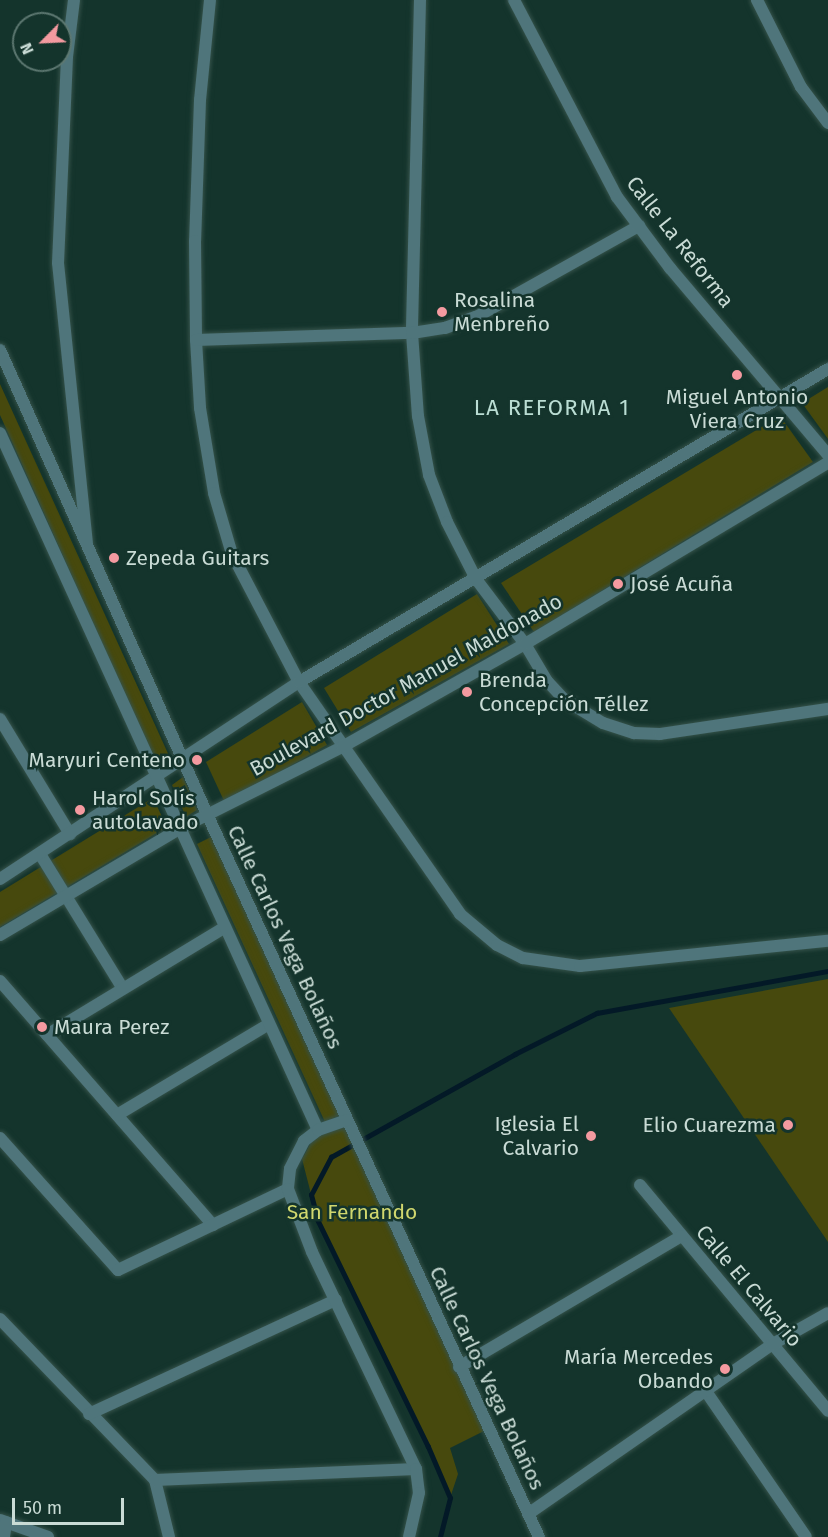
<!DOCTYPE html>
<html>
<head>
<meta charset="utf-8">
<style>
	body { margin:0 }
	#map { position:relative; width:828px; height:1537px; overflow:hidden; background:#14342c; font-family:"Fira Sans",sans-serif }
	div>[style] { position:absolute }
	.green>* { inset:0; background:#47490d }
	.stream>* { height:4.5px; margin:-2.25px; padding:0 2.25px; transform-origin:2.25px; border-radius:2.25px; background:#031927 }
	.roads { filter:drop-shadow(0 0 2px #35524a) drop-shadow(0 0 2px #35524a) }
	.minor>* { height:12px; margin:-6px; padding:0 6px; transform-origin:6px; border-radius:6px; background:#4f757b }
	.tertiary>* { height:12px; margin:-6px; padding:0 6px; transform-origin:6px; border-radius:6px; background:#4f757b }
	.dots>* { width:16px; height:16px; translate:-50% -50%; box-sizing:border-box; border:3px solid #14342c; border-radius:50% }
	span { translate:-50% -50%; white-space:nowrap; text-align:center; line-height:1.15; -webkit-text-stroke:5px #14342c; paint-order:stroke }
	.street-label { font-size:21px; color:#c9dbd5 }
	.poi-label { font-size:21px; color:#c9dbd5 }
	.left { translate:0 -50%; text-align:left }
	.right { translate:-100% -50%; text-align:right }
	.park-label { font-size:21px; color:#d0d76e }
	.neighbourhood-label { font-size:22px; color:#baddd3; letter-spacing:1.5px }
	.north { position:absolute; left:12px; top:12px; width:60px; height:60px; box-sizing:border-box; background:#14342c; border:2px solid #5c7770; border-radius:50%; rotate:246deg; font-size:16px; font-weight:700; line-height:24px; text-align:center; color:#c9dbd5 }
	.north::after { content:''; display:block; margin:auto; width:21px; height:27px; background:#f49aa0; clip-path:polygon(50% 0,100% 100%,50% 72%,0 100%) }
	.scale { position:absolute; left:12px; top:1498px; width:112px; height:27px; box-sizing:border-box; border:3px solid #c9dbd5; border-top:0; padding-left:8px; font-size:18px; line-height:21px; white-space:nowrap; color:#c9dbd5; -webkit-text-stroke:4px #14342c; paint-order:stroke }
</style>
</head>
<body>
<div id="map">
	<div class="green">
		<i style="clip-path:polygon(0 384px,171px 760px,157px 766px,0 415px)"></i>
		<i style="clip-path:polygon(828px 387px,828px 439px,802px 403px)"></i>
		<i style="clip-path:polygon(780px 416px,813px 462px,534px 632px,501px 583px)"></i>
		<i style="clip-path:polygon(477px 594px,509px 644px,351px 732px,324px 688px)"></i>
		<i style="clip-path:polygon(302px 702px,327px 745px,225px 803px,206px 762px)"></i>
		<i style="clip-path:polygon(183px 777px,197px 810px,186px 817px,172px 785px)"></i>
		<i style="clip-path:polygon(153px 798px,167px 827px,0 927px,0 892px)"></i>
		<i style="clip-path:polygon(213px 836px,341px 1115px,325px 1122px,197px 844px)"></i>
		<i style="clip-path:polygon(828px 979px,828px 1242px,669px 1008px)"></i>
		<i style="clip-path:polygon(347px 1120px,488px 1429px,450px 1448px,458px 1474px,450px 1498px,428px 1447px,318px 1221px,302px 1159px,318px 1130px)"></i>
	</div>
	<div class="stream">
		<i style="left:440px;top:1537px;width:40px;rotate:-75.6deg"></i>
		<i style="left:450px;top:1498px;width:56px;rotate:-113.3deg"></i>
		<i style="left:428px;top:1447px;width:251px;rotate:-116deg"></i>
		<i style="left:318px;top:1221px;width:27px;rotate:-105deg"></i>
		<i style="left:311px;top:1195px;width:43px;rotate:-62.2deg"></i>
		<i style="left:331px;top:1157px;width:211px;rotate:-29.2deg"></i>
		<i style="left:515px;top:1054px;width:92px;rotate:-26.6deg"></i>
		<i style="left:597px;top:1013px;width:235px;rotate:-10.3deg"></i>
	</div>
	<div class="roads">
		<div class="minor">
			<i style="left:74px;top:0;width:57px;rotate:97deg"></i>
			<i style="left:67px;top:57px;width:206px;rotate:92.5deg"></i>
			<i style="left:58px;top:263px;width:281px;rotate:84.1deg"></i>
			<i style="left:210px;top:0;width:100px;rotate:95.7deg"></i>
			<i style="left:200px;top:100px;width:141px;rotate:92deg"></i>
			<i style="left:195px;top:241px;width:99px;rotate:89.4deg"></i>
			<i style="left:196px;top:340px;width:68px;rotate:86.6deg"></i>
			<i style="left:200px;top:408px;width:86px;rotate:80.6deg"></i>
			<i style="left:214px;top:493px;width:64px;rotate:73.6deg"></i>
			<i style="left:232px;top:554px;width:144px;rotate:62.4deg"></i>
			<i style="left:299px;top:682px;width:282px;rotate:55.2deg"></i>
			<i style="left:460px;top:914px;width:48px;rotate:40deg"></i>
			<i style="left:497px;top:945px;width:29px;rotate:27deg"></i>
			<i style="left:523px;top:958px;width:58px;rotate:8deg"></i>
			<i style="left:580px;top:966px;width:249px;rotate:-5.8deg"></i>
			<i style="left:420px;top:0;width:333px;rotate:91.4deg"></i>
			<i style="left:412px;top:333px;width:83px;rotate:85.9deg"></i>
			<i style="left:418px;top:416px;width:60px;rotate:79.4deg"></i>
			<i style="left:429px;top:475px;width:50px;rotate:69deg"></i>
			<i style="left:447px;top:522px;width:64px;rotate:63deg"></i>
			<i style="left:476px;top:579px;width:81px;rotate:53deg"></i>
			<i style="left:525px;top:644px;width:43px;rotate:59.3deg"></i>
			<i style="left:547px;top:681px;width:26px;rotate:47deg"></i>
			<i style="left:565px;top:700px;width:44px;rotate:31.2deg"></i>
			<i style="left:603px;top:723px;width:33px;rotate:18deg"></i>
			<i style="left:634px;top:733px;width:26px;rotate:2deg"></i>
			<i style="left:660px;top:734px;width:170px;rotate:-8.5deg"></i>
			<i style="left:196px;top:340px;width:216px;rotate:-1.9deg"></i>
			<i style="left:412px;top:333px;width:33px;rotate:-9deg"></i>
			<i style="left:445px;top:328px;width:33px;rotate:-20deg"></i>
			<i style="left:476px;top:317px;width:187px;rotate:-29.2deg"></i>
			<i style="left:0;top:719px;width:135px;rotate:58.7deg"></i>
			<i style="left:40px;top:854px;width:158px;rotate:58.4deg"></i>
			<i style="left:0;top:879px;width:358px;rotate:-33.4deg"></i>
			<i style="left:299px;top:682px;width:615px;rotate:-30.61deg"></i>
			<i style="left:0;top:935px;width:210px;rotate:-30.6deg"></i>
			<i style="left:181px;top:828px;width:180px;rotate:-26.7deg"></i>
			<i style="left:342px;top:747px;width:210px;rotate:-29.4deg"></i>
			<i style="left:525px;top:644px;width:353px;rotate:-30.9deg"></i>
			<i style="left:0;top:981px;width:324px;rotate:48.9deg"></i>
			<i style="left:47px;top:1035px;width:208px;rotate:-31.2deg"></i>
			<i style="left:117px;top:1115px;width:177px;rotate:-30.9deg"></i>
			<i style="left:0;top:1138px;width:177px;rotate:48.2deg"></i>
			<i style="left:118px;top:1270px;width:188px;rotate:-25.5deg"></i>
			<i style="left:640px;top:1185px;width:294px;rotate:50.2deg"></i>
			<i style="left:0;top:1319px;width:223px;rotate:46.1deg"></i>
			<i style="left:155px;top:1480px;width:59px;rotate:76.2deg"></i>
			<i style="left:459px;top:1367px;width:258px;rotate:-30.5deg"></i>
			<i style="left:705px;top:1390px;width:178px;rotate:55.5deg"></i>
			<i style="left:89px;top:1414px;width:272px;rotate:-24.8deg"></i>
			<i style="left:155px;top:1480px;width:261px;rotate:-2.4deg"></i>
			<i style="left:528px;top:1514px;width:296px;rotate:-34.8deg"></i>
			<i style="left:771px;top:1345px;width:65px;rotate:-29.3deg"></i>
			<i style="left:0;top:1520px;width:51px;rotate:19.5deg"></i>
			<i style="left:4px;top:1537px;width:15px;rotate:-82deg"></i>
		</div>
		<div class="tertiary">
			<i style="left:514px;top:0;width:222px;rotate:62.4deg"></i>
			<i style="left:617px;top:197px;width:89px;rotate:53.3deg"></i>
			<i style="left:670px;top:268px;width:245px;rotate:49.8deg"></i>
			<i style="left:757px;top:0;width:97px;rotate:63.2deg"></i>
			<i style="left:801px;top:87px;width:45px;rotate:53.1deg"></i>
			<i style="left:0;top:350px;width:508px;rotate:65.96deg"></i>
			<i style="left:207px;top:814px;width:796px;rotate:65.34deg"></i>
			<i style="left:0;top:433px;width:766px;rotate:65.48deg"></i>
			<i style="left:318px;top:1130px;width:18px;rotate:142deg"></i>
			<i style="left:304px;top:1141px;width:31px;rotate:117deg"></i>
			<i style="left:290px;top:1169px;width:20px;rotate:96deg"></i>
			<i style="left:288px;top:1189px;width:67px;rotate:69.1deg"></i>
			<i style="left:312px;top:1252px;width:241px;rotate:64.4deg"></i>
			<i style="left:416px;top:1469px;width:24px;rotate:83deg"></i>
			<i style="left:419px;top:1493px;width:45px;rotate:102.8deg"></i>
			<i style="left:318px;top:1130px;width:31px;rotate:-19deg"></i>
		</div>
	</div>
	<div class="dots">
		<i style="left:442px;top:312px;background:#f49aa0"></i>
		<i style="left:737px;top:375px;background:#f49aa0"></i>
		<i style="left:114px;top:558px;background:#f49aa0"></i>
		<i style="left:618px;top:584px;background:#f49aa0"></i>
		<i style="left:467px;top:692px;background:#f49aa0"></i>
		<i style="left:197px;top:760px;background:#f49aa0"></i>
		<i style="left:80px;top:810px;background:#f49aa0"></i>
		<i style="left:42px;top:1027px;background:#f49aa0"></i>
		<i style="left:788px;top:1125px;background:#f49aa0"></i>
		<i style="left:591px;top:1136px;background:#f49aa0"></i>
		<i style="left:725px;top:1369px;background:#f49aa0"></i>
	</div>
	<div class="street-label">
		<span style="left:680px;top:242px;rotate:52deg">Calle La Reforma</span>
		<span style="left:406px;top:685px;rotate:-29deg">Boulevard Doctor Manuel Maldonado</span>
		<span style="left:285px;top:937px;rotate:65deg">Calle Carlos Vega Bolaños</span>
		<span style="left:749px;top:1286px;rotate:50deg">Calle El Calvario</span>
		<span style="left:487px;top:1378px;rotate:65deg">Calle Carlos Vega Bolaños</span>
	</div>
	<div class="poi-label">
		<span class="left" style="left:454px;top:312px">Rosalina<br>Menbreño</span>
		<span style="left:737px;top:409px">Miguel Antonio<br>Viera Cruz</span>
		<span class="left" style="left:126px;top:558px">Zepeda Guitars</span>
		<span class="left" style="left:630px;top:584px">José Acuña</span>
		<span class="left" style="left:479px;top:692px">Brenda<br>Concepción Téllez</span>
		<span class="right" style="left:185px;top:760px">Maryuri Centeno</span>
		<span class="left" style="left:92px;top:810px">Harol Solís<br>autolavado</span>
		<span class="left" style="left:54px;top:1027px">Maura Perez</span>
		<span class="right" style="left:579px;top:1136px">Iglesia El<br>Calvario</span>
		<span class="right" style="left:776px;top:1125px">Elio Cuarezma</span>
		<span class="right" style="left:713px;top:1369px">María Mercedes<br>Obando</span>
	</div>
	<div class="park-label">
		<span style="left:352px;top:1212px">San Fernando</span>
	</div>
	<div class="neighbourhood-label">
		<span style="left:552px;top:408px">LA REFORMA 1</span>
	</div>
	<div class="north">N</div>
	<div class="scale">50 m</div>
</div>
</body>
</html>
